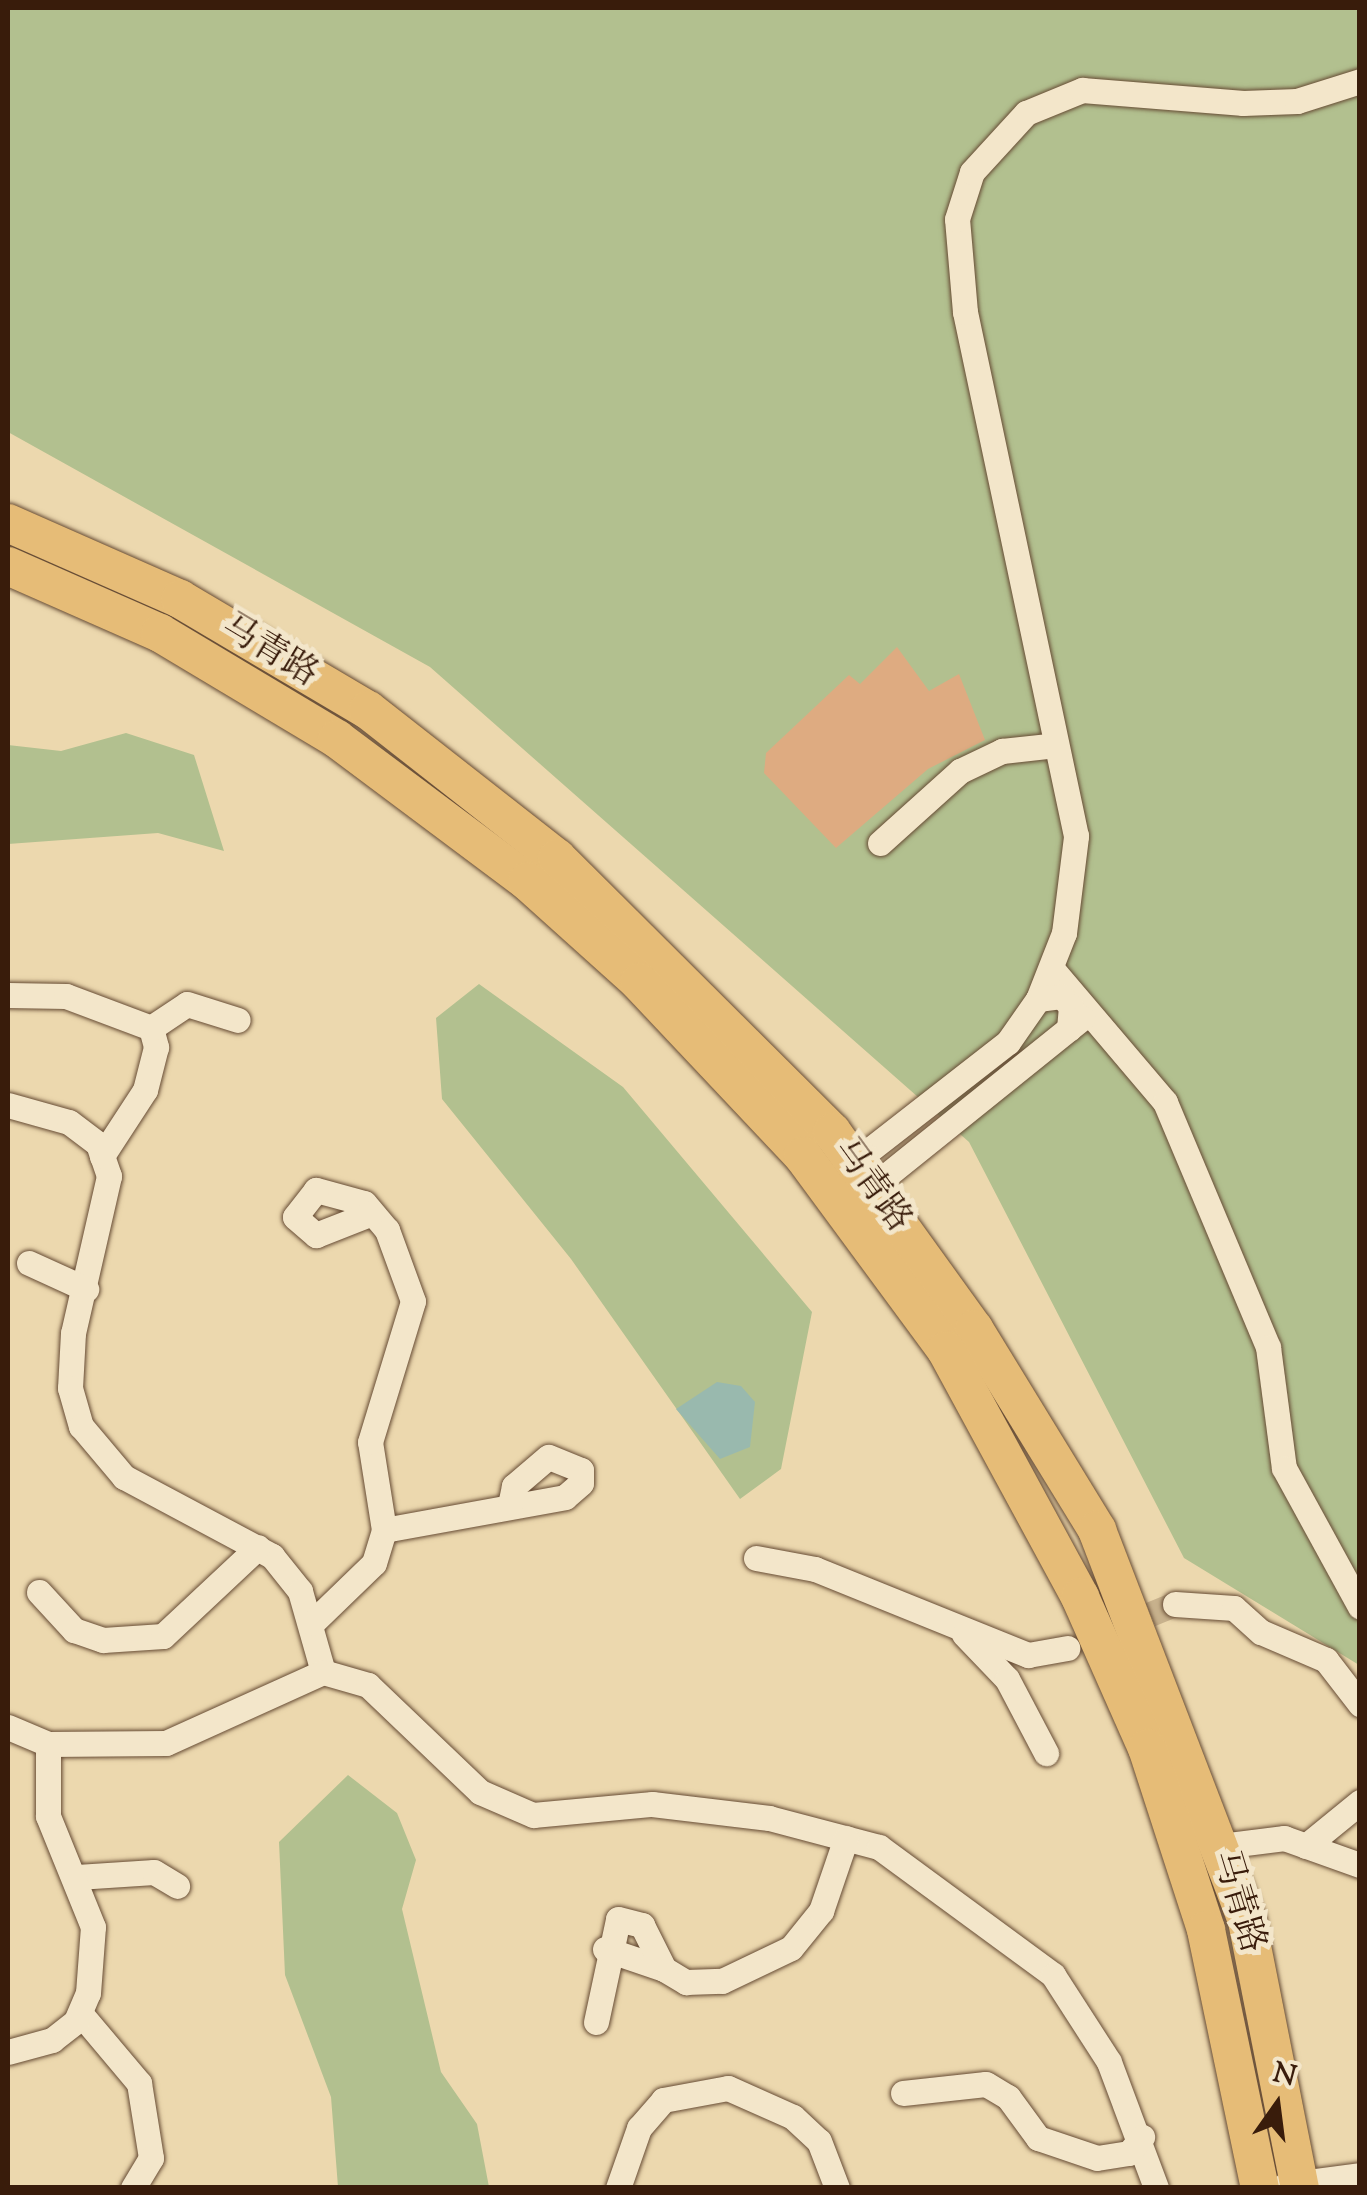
<!DOCTYPE html>
<html>
<head>
<meta charset="utf-8">
<style>
	body { margin:0 }
	#map { position:relative; width:1367px; height:2195px; overflow:hidden; background:#ecd8ae; font-family:"Sorts Mill Goudy","Noto Serif SC",serif }
	div>[style] { position:absolute }
	.green>* { inset:0; background:#b2c08f }
	.water>* { inset:0; background:#99b9ae }
	.building>* { inset:0; background:#deab81 }
	.minor-tunnel>* { height:25px; margin-top:-12.5px; transform-origin:0; background:repeating-linear-gradient(90deg,#c8b28d 0 25px,transparent 0 37px) }
	.roads { filter:drop-shadow(0 0 2px #664b34) drop-shadow(0 0 2px #664b34) }
	.minor>* { height:25px; margin:-12.5px; padding:0 12.5px; transform-origin:12.5px; border-radius:12.5px; background:#f3e6ca }
	.highway>* { height:38px; margin:-19px; padding:0 19px; transform-origin:19px; border-radius:19px; background:#e6bc77 }
	span { translate:-50% -50%; white-space:nowrap; text-align:center; line-height:1.15; -webkit-text-stroke:10px #f3e6ca; paint-order:stroke }
	.street-label { font-size:35px; color:#391c0b }
	.frame { position:absolute; inset:0; border:10px solid #391c0b; pointer-events:none }
	.north { position:absolute; left:1227px; top:2055px; width:100px; height:100px; -webkit-text-stroke:8px #f3e6ca; paint-order:stroke; rotate:14deg; font-size:28px; font-weight:700; line-height:40px; text-align:center; color:#391c0b }
	.north::after { content:''; display:block; margin:auto; width:35px; height:45px; background:#391c0b; clip-path:polygon(50% 0,100% 100%,50% 72%,0 100%) }
</style>
</head>
<body>
<div id="map">
	<div class="green">
		<i style="clip-path:polygon(8px 8px,1359px 8px,1359px 1665px,1184px 1558px,969px 1142px,430px 667px,8px 432px)"></i>
		<i style="clip-path:polygon(126px 733px,194px 755px,224px 851px,158px 833px,8px 844px,8px 745px,61px 751px)"></i>
		<i style="clip-path:polygon(479px 984px,623px 1087px,812px 1312px,781px 1469px,740px 1499px,571px 1259px,442px 1099px,436px 1018px)"></i>
		<i style="clip-path:polygon(348px 1775px,397px 1813px,416px 1860px,402px 1909px,441px 2072px,477px 2124px,489px 2187px,338px 2187px,331px 2097px,285px 1975px,279px 1842px)"></i>
	</div>
	<div class="water">
		<i style="clip-path:polygon(717px 1382px,741px 1386px,755px 1402px,750px 1447px,720px 1459px,676px 1409px)"></i>
	</div>
	<div class="building">
		<i style="clip-path:polygon(897px 647px,929px 691px,959px 674px,985px 740px,928px 769px,836px 848px,764px 773px,766px 753px,849px 675px,860px 684px)"></i>
	</div>
	<div class="minor-tunnel">
		<i style="left:1082px;top:1642px;width:100px;rotate:-22.2deg"></i>
	</div>
	<div class="roads">
		<div class="minor">
			<i style="left:880px;top:843px;width:108px;rotate:-42deg"></i>
			<i style="left:960px;top:771px;width:47px;rotate:-25.5deg"></i>
			<i style="left:1002px;top:751px;width:54px;rotate:-6.3deg"></i>
			<i style="left:1053px;top:970px;width:173px;rotate:49.7deg"></i>
			<i style="left:1165px;top:1102px;width:266px;rotate:67.2deg"></i>
			<i style="left:1268px;top:1347px;width:122px;rotate:82.5deg"></i>
			<i style="left:1284px;top:1468px;width:158px;rotate:61.3deg"></i>
			<i style="left:8px;top:995px;width:58px;rotate:1deg"></i>
			<i style="left:66px;top:996px;width:91px;rotate:20.6deg"></i>
			<i style="left:151px;top:1028px;width:20px;rotate:75deg"></i>
			<i style="left:156px;top:1047px;width:44px;rotate:104.3deg"></i>
			<i style="left:145px;top:1090px;width:79px;rotate:123.1deg"></i>
			<i style="left:1038px;top:999px;width:71px;rotate:-68.5deg"></i>
			<i style="left:1064px;top:933px;width:98px;rotate:-82.9deg"></i>
			<i style="left:1076px;top:836px;width:536px;rotate:-101.96deg"></i>
			<i style="left:965px;top:312px;width:93px;rotate:-94.9deg"></i>
			<i style="left:957px;top:219px;width:49px;rotate:-72.3deg"></i>
			<i style="left:972px;top:172px;width:80px;rotate:-47.5deg"></i>
			<i style="left:1026px;top:113px;width:61px;rotate:-22.3deg"></i>
			<i style="left:1082px;top:90px;width:162px;rotate:4.6deg"></i>
			<i style="left:1243px;top:103px;width:54px;rotate:-2.1deg"></i>
			<i style="left:1297px;top:101px;width:66px;rotate:-17.6deg"></i>
			<i style="left:151px;top:1028px;width:43px;rotate:-33.7deg"></i>
			<i style="left:187px;top:1004px;width:53px;rotate:17.4deg"></i>
			<i style="left:8px;top:1105px;width:63px;rotate:15.6deg"></i>
			<i style="left:69px;top:1122px;width:36px;rotate:37deg"></i>
			<i style="left:98px;top:1144px;width:34px;rotate:71deg"></i>
			<i style="left:109px;top:1176px;width:161px;rotate:102.9deg"></i>
			<i style="left:73px;top:1333px;width:55px;rotate:93.1deg"></i>
			<i style="left:70px;top:1388px;width:40px;rotate:74deg"></i>
			<i style="left:81px;top:1426px;width:67px;rotate:49.9deg"></i>
			<i style="left:124px;top:1477px;width:168px;rotate:28.1deg"></i>
			<i style="left:272px;top:1556px;width:45px;rotate:51.3deg"></i>
			<i style="left:300px;top:1591px;width:84px;rotate:74.1deg"></i>
			<i style="left:854px;top:1162px;width:195px;rotate:-37.9deg"></i>
			<i style="left:1008px;top:1042px;width:52px;rotate:-55.1deg"></i>
			<i style="left:1038px;top:999px;width:23px;rotate:-7deg"></i>
			<i style="left:1061px;top:996px;width:14px;rotate:45deg"></i>
			<i style="left:1071px;top:1006px;width:23px;rotate:95deg"></i>
			<i style="left:872px;top:1187px;width:270px;rotate:-38.8deg"></i>
			<i style="left:29px;top:1263px;width:63px;rotate:24.5deg"></i>
			<i style="left:384px;top:1530px;width:184px;rotate:-10.3deg"></i>
			<i style="left:565px;top:1497px;width:21px;rotate:-41deg"></i>
			<i style="left:581px;top:1483px;width:13px;rotate:-90deg"></i>
			<i style="left:581px;top:1470px;width:35px;rotate:-158deg"></i>
			<i style="left:548px;top:1457px;width:45px;rotate:139.5deg"></i>
			<i style="left:514px;top:1486px;width:19px;rotate:102deg"></i>
			<i style="left:756px;top:1558px;width:60px;rotate:10.6deg"></i>
			<i style="left:815px;top:1569px;width:230px;rotate:22deg"></i>
			<i style="left:1028px;top:1655px;width:40px;rotate:-10deg"></i>
			<i style="left:39px;top:1592px;width:52px;rotate:47.4deg"></i>
			<i style="left:74px;top:1630px;width:31px;rotate:19deg"></i>
			<i style="left:103px;top:1640px;width:60px;rotate:-3.8deg"></i>
			<i style="left:163px;top:1636px;width:130px;rotate:-43.1deg"></i>
			<i style="left:1175px;top:1604px;width:59px;rotate:3.9deg"></i>
			<i style="left:1234px;top:1608px;width:36px;rotate:42deg"></i>
			<i style="left:1261px;top:1632px;width:71px;rotate:23.3deg"></i>
			<i style="left:1326px;top:1660px;width:56px;rotate:52.3deg"></i>
			<i style="left:312px;top:1623px;width:86px;rotate:-44.1deg"></i>
			<i style="left:374px;top:1563px;width:34px;rotate:-73deg"></i>
			<i style="left:384px;top:1530px;width:89px;rotate:-99deg"></i>
			<i style="left:370px;top:1442px;width:147px;rotate:-73deg"></i>
			<i style="left:413px;top:1301px;width:76px;rotate:-110.1deg"></i>
			<i style="left:387px;top:1230px;width:35px;rotate:-130deg"></i>
			<i style="left:364px;top:1203px;width:50px;rotate:-164.8deg"></i>
			<i style="left:316px;top:1190px;width:34px;rotate:128deg"></i>
			<i style="left:295px;top:1217px;width:28px;rotate:41deg"></i>
			<i style="left:316px;top:1235px;width:60px;rotate:-21.4deg"></i>
			<i style="left:964px;top:1634px;width:62px;rotate:46.3deg"></i>
			<i style="left:1007px;top:1679px;width:84px;rotate:62.2deg"></i>
			<i style="left:8px;top:1727px;width:43px;rotate:23deg"></i>
			<i style="left:48px;top:1744px;width:118px;rotate:-0.5deg"></i>
			<i style="left:166px;top:1743px;width:172px;rotate:-24.3deg"></i>
			<i style="left:323px;top:1672px;width:47px;rotate:16.1deg"></i>
			<i style="left:368px;top:1685px;width:155px;rotate:43.7deg"></i>
			<i style="left:480px;top:1792px;width:58px;rotate:23.5deg"></i>
			<i style="left:533px;top:1815px;width:120px;rotate:-5.3deg"></i>
			<i style="left:652px;top:1804px;width:118px;rotate:6.8deg"></i>
			<i style="left:769px;top:1818px;width:114px;rotate:14.8deg"></i>
			<i style="left:879px;top:1847px;width:216px;rotate:36.3deg"></i>
			<i style="left:1053px;top:1975px;width:103px;rotate:57.2deg"></i>
			<i style="left:1109px;top:2062px;width:134px;rotate:69.5deg"></i>
			<i style="left:1221px;top:1846px;width:64px;rotate:-7.2deg"></i>
			<i style="left:1284px;top:1838px;width:81px;rotate:19.6deg"></i>
			<i style="left:1306px;top:1846px;width:70px;rotate:-39.2deg"></i>
			<i style="left:77px;top:1877px;width:77px;rotate:-3.7deg"></i>
			<i style="left:154px;top:1872px;width:27px;rotate:31deg"></i>
			<i style="left:605px;top:1949px;width:62px;rotate:18.7deg"></i>
			<i style="left:80px;top:2013px;width:92px;rotate:49.9deg"></i>
			<i style="left:139px;top:2083px;width:76px;rotate:80.9deg"></i>
			<i style="left:151px;top:2158px;width:35px;rotate:121deg"></i>
			<i style="left:596px;top:2022px;width:105px;rotate:-77.9deg"></i>
			<i style="left:618px;top:1919px;width:25px;rotate:14deg"></i>
			<i style="left:642px;top:1925px;width:49px;rotate:63.4deg"></i>
			<i style="left:664px;top:1969px;width:26px;rotate:31deg"></i>
			<i style="left:686px;top:1982px;width:36px;rotate:-2deg"></i>
			<i style="left:722px;top:1981px;width:76px;rotate:-25.6deg"></i>
			<i style="left:791px;top:1948px;width:48px;rotate:-51deg"></i>
			<i style="left:821px;top:1911px;width:77px;rotate:-71.1deg"></i>
			<i style="left:8px;top:2052px;width:46px;rotate:-15.3deg"></i>
			<i style="left:52px;top:2040px;width:31px;rotate:-38deg"></i>
			<i style="left:76px;top:2021px;width:30px;rotate:-67deg"></i>
			<i style="left:88px;top:1993px;width:66px;rotate:-85.7deg"></i>
			<i style="left:93px;top:1927px;width:120px;rotate:-112.1deg"></i>
			<i style="left:48px;top:1816px;width:72px;rotate:-90deg"></i>
			<i style="left:903px;top:2093px;width:83px;rotate:-6.2deg"></i>
			<i style="left:986px;top:2084px;width:26px;rotate:31deg"></i>
			<i style="left:1008px;top:2097px;width:51px;rotate:53.8deg"></i>
			<i style="left:1038px;top:2138px;width:62px;rotate:18.7deg"></i>
			<i style="left:1097px;top:2158px;width:32px;rotate:-9deg"></i>
			<i style="left:1129px;top:2153px;width:21px;rotate:-51deg"></i>
			<i style="left:1285px;top:2185px;width:76px;rotate:-7.6deg"></i>
			<i style="left:618px;top:2188px;width:64px;rotate:-70.7deg"></i>
			<i style="left:639px;top:2128px;width:37px;rotate:-49deg"></i>
			<i style="left:663px;top:2100px;width:66px;rotate:-10.5deg"></i>
			<i style="left:728px;top:2088px;width:71px;rotate:24deg"></i>
			<i style="left:793px;top:2117px;width:35px;rotate:43deg"></i>
			<i style="left:819px;top:2141px;width:50px;rotate:69deg"></i>
		</div>
		<div class="highway">
			<i style="left:8px;top:523px;width:188px;rotate:23.8deg"></i>
			<i style="left:180px;top:599px;width:218px;rotate:30.6deg"></i>
			<i style="left:368px;top:710px;width:240px;rotate:38.1deg"></i>
			<i style="left:557px;top:858px;width:388px;rotate:44.9deg"></i>
			<i style="left:832px;top:1132px;width:243px;rotate:54.2deg"></i>
			<i style="left:974px;top:1329px;width:236px;rotate:58.5deg"></i>
			<i style="left:1097px;top:1530px;width:419px;rotate:69deg"></i>
			<i style="left:1247px;top:1921px;width:272px;rotate:78.8deg"></i>
			<i style="left:8px;top:566px;width:166px;rotate:23.8deg"></i>
			<i style="left:160px;top:633px;width:206px;rotate:30.9deg"></i>
			<i style="left:337px;top:739px;width:237px;rotate:36.8deg"></i>
			<i style="left:527px;top:881px;width:151px;rotate:42deg"></i>
			<i style="left:639px;top:982px;width:239px;rotate:46.7deg"></i>
			<i style="left:803px;top:1156px;width:241px;rotate:53.6deg"></i>
			<i style="left:946px;top:1350px;width:281px;rotate:61.5deg"></i>
			<i style="left:1080px;top:1597px;width:165px;rotate:66.1deg"></i>
			<i style="left:1147px;top:1748px;width:191px;rotate:72deg"></i>
			<i style="left:1206px;top:1930px;width:264px;rotate:78.2deg"></i>
		</div>
	</div>
	<div class="street-label">
		<span style="left:269px;top:652px;rotate:31deg">马青路</span>
		<span style="left:871px;top:1186px;rotate:54deg">马青路</span>
		<span style="left:1237px;top:1902px;rotate:73deg">马青路</span>
	</div>
	<div class="frame"></div>
	<div class="north">N</div>
</div>
</body>
</html>
